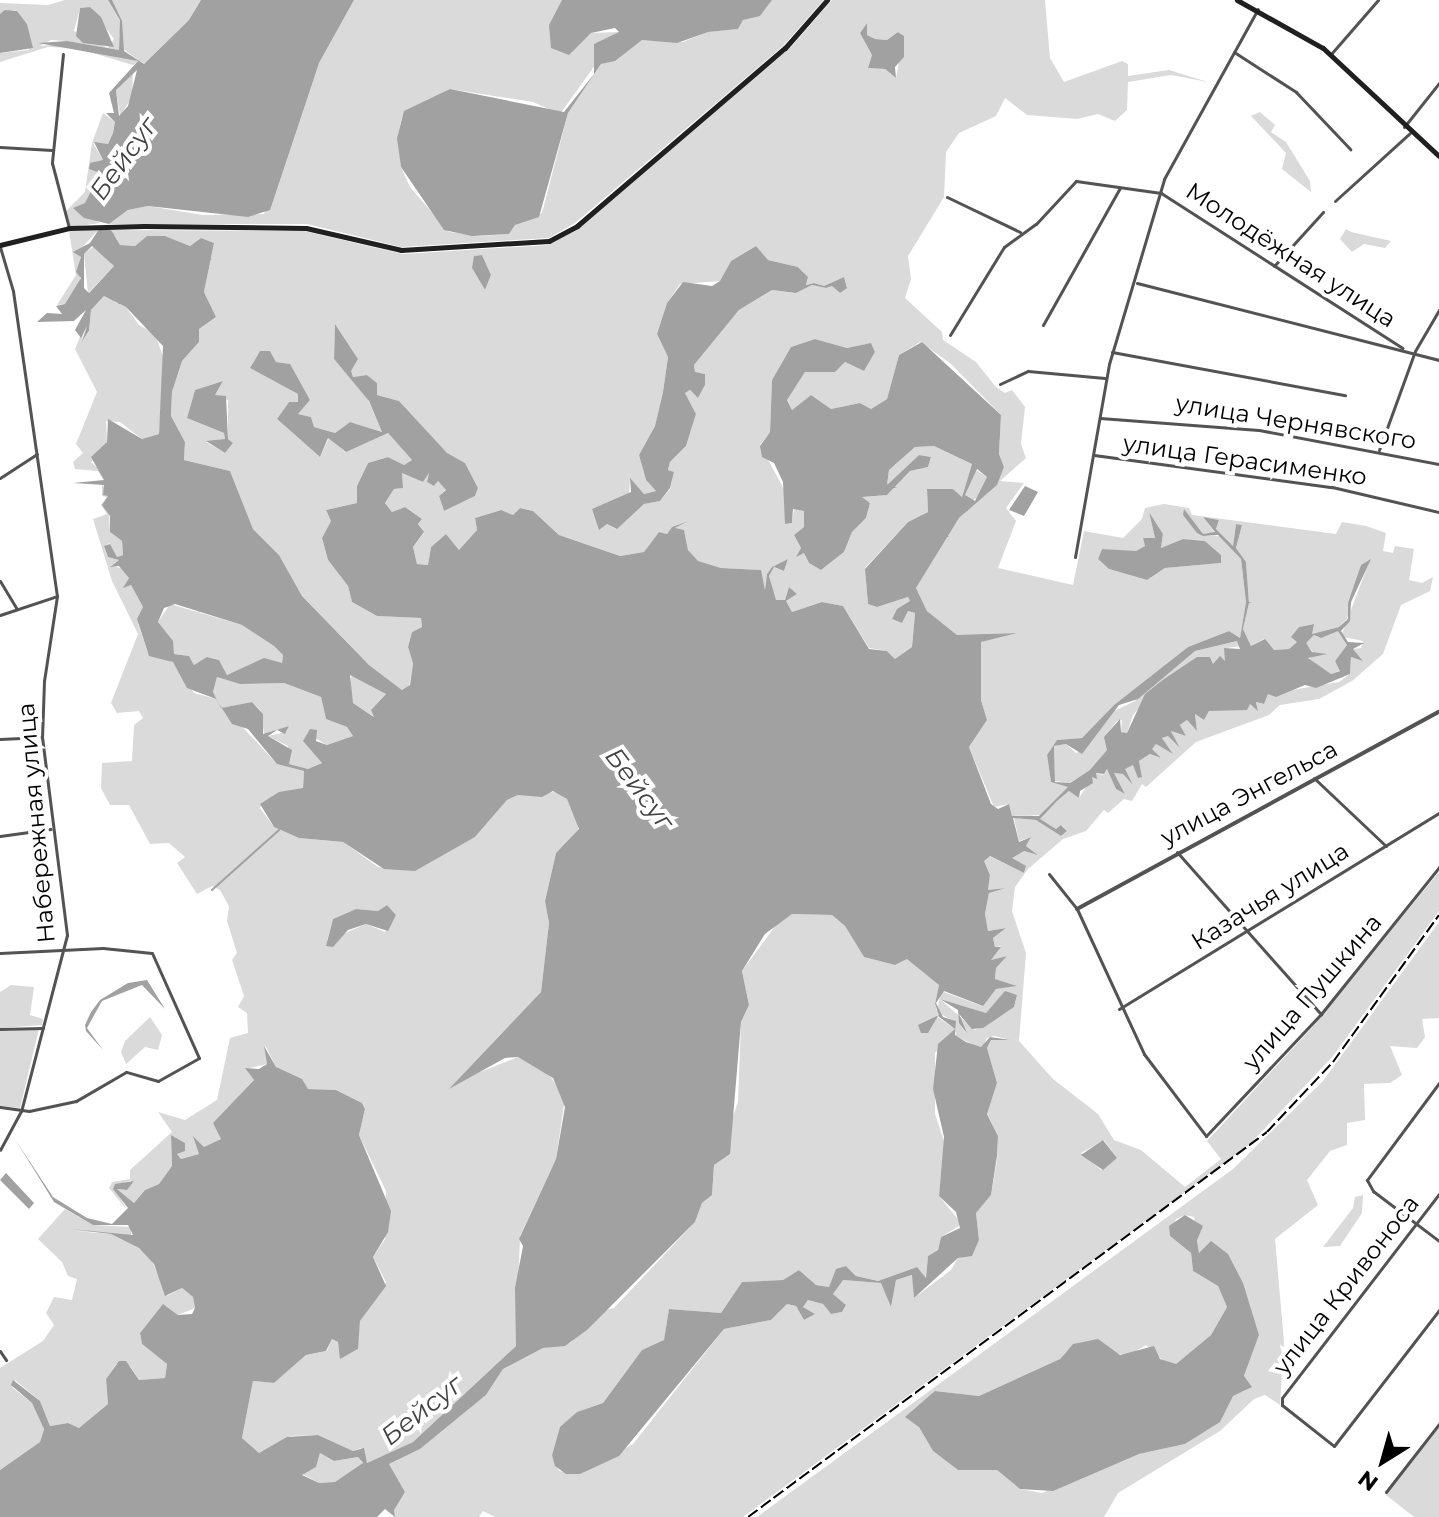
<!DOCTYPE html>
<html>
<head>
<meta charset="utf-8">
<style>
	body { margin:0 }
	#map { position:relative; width:1439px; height:1517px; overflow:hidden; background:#fff; font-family:Montserrat,sans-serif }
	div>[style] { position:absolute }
	.green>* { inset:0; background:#dadada }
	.water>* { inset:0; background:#a1a1a1 }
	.stream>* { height:2px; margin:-1px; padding:0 1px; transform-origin:1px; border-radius:1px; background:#a1a1a1 }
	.minor>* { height:3px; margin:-1.5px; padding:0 1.5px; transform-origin:1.5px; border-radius:1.5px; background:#535353 }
	.tertiary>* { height:4px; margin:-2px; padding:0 2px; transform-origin:2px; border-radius:2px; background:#535353 }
	.secondary>* { height:5px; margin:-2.5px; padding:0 2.5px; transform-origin:2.5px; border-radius:2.5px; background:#202020 }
	.rail>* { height:2px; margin-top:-1px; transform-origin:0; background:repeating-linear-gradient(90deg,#000 0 12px,transparent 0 16px) }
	span { translate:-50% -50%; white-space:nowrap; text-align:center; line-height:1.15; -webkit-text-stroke:8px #fff; paint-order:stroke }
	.street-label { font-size:24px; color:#000 }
	.water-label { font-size:26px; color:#424242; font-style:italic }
	.north { position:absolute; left:1343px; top:1421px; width:80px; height:80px; -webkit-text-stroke:6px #fff; paint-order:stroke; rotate:217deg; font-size:22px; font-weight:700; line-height:32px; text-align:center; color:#000 }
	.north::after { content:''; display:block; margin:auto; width:28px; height:36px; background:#000; clip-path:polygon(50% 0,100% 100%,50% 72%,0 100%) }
</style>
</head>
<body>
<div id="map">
	<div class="green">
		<i style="clip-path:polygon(evenodd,65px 0,108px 0,120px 20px,119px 50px,66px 41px,51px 40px,40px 46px,66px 44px,138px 61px,133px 65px,76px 48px,48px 47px,0 62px,0 53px,29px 50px,30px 43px,27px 24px,15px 10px,0 14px,0 3px,48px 5px,65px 0,90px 7px,114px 39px,108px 48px,74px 31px,80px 8px,90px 7px)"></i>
		<i style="clip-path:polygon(112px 0,201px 0,189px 20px,144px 64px,123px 49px)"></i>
		<i style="clip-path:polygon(354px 0,562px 0,552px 24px,569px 54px,591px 33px,619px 32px,560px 114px,533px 102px,450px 89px,402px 117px,398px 134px,401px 167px,410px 187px,449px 232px,480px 236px,509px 234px,515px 225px,542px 213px,568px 113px,601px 64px,642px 40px,683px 42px,707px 32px,738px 29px,743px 20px,760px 15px,772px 0,824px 0,783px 46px,575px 223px,549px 238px,401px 247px,307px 224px,109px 224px,128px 210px,148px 206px,203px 215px,264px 214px,319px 63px)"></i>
		<i style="clip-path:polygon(evenodd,832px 0,1045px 0,1050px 58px,1064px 82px,1122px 61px,1128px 64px,1128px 76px,1169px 70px,1208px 82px,1171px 75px,1128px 82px,1127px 110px,1115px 121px,1098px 114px,1077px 119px,1027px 115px,1005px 98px,996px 116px,959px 133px,946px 152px,944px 197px,908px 256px,911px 279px,905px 298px,942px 332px,943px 340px,976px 362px,996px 387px,1005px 393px,1012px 390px,1025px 407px,1021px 444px,1026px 458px,1000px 481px,1024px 483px,1006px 508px,1016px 521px,998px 568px,1073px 585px,1084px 531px,1123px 538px,1142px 519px,1145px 508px,1164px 504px,1189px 508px,1192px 515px,1336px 534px,1342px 522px,1366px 526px,1386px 533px,1383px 551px,1393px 553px,1395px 546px,1414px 549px,1409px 580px,1422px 583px,1433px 577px,1430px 591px,1401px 605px,1383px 654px,1352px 681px,1319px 699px,1280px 705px,1269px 715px,1196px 742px,1146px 787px,1142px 784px,1132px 801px,1124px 799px,1108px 813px,1104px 810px,1086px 831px,1063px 839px,1028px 869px,1015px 887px,1012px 911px,1026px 953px,1019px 1041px,1053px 1079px,1098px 1114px,1114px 1140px,1141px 1150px,1185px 1187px,1221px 1159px,1207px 1141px,1308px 1032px,1439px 872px,1439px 911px,1333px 1056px,1249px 1145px,743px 1517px,495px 1517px,483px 1511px,479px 1517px,395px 1517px,393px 1510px,405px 1492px,389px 1464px,420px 1449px,486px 1395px,503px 1369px,543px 1348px,570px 1343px,601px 1311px,614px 1308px,695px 1222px,702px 1203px,712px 1195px,714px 1165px,730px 1154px,729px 1128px,738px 1102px,741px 1022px,749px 1005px,742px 971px,779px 921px,792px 914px,832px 915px,845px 926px,864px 957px,895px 965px,907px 959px,914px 962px,939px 985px,935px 1004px,937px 1011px,941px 991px,982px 1006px,996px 989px,1016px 986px,995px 979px,996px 968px,1007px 956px,991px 960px,1001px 946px,995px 947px,993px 938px,1006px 928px,988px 931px,985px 914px,989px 893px,1006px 888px,988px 890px,990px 875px,984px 861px,989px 856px,1024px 873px,1026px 867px,1011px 858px,1024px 851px,1038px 855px,1026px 846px,1031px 837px,1019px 841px,1014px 818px,1036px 820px,1061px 836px,1067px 831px,1062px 825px,1056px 829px,1039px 819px,1057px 801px,1069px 791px,1079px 798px,1095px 773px,1103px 775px,1108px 769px,1116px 789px,1125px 794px,1114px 773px,1123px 774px,1133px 785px,1124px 769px,1133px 765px,1142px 777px,1139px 761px,1150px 754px,1160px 758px,1151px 749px,1156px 744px,1173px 754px,1162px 738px,1168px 736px,1180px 748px,1171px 731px,1186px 736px,1180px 725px,1187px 720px,1197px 731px,1195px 714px,1204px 720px,1209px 711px,1250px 704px,1258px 710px,1256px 702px,1263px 704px,1268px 694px,1339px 682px,1350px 674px,1351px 657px,1362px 660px,1353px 649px,1361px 648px,1363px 641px,1343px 637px,1347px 645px,1335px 661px,1341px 670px,1331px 674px,1309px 660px,1313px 652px,1305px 643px,1314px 635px,1321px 638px,1337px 630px,1342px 634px,1369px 562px,1361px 565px,1347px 619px,1339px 627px,1312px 634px,1313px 624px,1299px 627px,1293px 636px,1297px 642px,1289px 649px,1274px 650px,1264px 639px,1251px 646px,1243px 629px,1249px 603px,1246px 562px,1236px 548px,1242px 525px,1236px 524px,1233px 546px,1216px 529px,1219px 520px,1203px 517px,1215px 533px,1203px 534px,1190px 524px,1203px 536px,1220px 536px,1241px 559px,1246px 602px,1240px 638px,1229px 631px,1188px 647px,1114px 705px,1082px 738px,1057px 740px,1047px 755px,1051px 782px,1069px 787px,1042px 815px,1012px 816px,1009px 804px,994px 807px,969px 747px,987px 720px,981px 700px,981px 641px,1016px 633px,957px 635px,927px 611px,916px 588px,959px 518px,997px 484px,1004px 467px,999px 454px,1001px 415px,950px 363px,920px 342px,899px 355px,887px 399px,871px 409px,860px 403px,831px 409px,811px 395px,792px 410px,787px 399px,805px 372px,835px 372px,845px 362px,864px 371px,875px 352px,871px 343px,847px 348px,815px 339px,791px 347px,772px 380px,770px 432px,760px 445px,785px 491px,785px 524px,792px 523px,794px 509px,804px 511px,804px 527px,794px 535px,801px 548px,797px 556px,804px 553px,809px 563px,821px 570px,844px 552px,852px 532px,866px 518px,870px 503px,862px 497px,887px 495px,910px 471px,928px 467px,931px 457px,919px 455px,887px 485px,889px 470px,915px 447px,934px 446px,972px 464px,962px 497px,953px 489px,927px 489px,928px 512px,908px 522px,865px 568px,868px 604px,877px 607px,908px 597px,910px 601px,892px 619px,902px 623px,908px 611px,915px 613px,912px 647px,895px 659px,887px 651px,869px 648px,843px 606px,822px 602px,792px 612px,786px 601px,797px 594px,789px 587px,785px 600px,775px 600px,769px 576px,773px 567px,784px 571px,788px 559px,772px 567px,767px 574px,765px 590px,760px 570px,721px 568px,697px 561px,688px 550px,684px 531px,674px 529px,687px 521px,672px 527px,667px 534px,659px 532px,644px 552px,620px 556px,559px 535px,533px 511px,520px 508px,513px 515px,500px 510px,475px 518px,477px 530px,459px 550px,446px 534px,431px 547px,428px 565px,417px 564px,413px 547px,424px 533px,418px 524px,422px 519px,405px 507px,392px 512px,385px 503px,394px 489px,403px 488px,402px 473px,423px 482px,429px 473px,427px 482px,434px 486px,438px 481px,446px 489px,439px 496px,444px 511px,475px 496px,478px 488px,465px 463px,446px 453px,399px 401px,377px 395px,377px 383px,367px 375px,353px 377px,350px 371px,358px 359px,335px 324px,334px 359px,366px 395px,382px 432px,350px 422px,335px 433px,314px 427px,311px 417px,298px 414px,310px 400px,289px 364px,276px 362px,270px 351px,260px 351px,250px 368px,298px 394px,298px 402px,289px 402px,277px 419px,320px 457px,329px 438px,345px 452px,388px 433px,412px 460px,404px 465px,388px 457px,368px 463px,357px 486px,357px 503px,326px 510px,331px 521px,322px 538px,328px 560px,348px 586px,352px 602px,377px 616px,421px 618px,422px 627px,412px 632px,408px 647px,413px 662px,409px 687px,402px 690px,369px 665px,302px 596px,279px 555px,253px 529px,230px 471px,184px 460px,185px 442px,171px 416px,172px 392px,182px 361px,199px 342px,199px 329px,216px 317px,204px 292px,214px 243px,201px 238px,190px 246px,165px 236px,147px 236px,135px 246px,120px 245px,111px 230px,304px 231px,403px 254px,548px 245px,577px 230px,791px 47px,832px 0,867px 23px,867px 35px,875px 39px,887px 40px,898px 32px,904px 36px,896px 78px,885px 69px,868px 68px,872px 55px,860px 33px,867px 23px,832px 0,756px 246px,768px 260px,798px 267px,808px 277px,806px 285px,814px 283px,824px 286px,844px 277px,847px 287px,840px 293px,832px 286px,826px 288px,812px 285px,796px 293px,772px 290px,739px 310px,694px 365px,695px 373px,705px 374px,705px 385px,698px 398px,690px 390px,685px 393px,696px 414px,686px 446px,670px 462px,668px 470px,674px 472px,670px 489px,660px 501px,644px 504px,616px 529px,607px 524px,599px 528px,592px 509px,629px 494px,630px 479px,644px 494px,656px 491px,646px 480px,639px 455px,655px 426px,663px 392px,668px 357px,657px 334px,667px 303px,680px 284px,721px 281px,731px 261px,756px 246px,832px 0,482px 255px,491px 275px,485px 290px,472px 268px,475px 256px,482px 255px,832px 0,223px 381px,215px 395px,228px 400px,228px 439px,233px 443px,225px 453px,206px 442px,225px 439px,224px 433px,187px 418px,195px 390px,223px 381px,832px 0,1149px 512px,1163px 534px,1161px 548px,1183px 539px,1205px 541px,1221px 555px,1221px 563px,1165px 568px,1147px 580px,1109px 569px,1098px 559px,1102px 549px,1135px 552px,1145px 546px,1143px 538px,1155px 538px,1149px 512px,832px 0,1005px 992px,1017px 995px,1014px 1007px,975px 1030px,940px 999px,986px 1013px,1005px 992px,832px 0,940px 1014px,955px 1021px,956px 1036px,976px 1046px,983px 1047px,987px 1038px,994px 1036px,1011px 1040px,991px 1040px,987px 1048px,997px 1083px,987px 1113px,998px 1136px,997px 1161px,991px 1195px,976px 1213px,979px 1240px,972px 1255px,958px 1258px,951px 1270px,914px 1298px,913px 1275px,896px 1280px,891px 1307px,882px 1283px,842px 1280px,833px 1294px,846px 1305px,842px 1312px,831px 1314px,823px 1304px,808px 1300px,803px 1307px,815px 1314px,804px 1320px,796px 1306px,787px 1304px,771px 1320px,724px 1329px,633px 1444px,580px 1474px,559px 1471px,552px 1455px,560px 1428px,577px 1412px,603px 1403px,642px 1350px,664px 1341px,669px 1309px,721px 1313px,742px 1282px,783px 1280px,799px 1270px,816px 1285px,829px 1287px,836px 1270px,846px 1266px,856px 1276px,878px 1281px,917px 1267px,926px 1278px,928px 1256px,938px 1250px,941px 1237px,962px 1224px,939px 1196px,944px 1141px,935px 1114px,935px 1053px,955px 1029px,936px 1016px,940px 1014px,832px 0,1104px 1140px,1117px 1158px,1101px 1170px,1081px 1153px,1104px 1140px)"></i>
		<i style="clip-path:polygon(133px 70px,132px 97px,120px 116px,116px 90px)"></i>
		<i style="clip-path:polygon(1260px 112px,1275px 125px,1271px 132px,1286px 142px,1310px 181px,1311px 192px,1282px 169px,1286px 153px,1251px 116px)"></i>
		<i style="clip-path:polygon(103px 113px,115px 122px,113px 133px,108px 144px,93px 143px,103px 160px,100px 173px,85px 204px,74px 208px,100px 223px,71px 227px,64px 213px,85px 192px,92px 143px)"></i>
		<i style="clip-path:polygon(99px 229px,78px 252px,82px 260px,76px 272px,81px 274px,79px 285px,65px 304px,57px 305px,76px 275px,69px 231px)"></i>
		<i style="clip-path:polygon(1346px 229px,1351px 232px,1391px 241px,1385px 248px,1364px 244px,1352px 252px,1340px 239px)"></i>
		<i style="clip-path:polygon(94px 246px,114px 266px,88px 293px,84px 254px)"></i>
		<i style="clip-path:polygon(104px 296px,126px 307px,139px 325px,155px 334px,164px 359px,159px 434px,142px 439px,120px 422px,106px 421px,107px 442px,91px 462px,98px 468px,104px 481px,98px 471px,75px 469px,73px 462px,83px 453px,76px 444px,97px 392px,75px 349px,85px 325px,82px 340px,89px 332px,91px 310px)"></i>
		<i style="clip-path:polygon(976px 470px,987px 477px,981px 495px,972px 501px,965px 495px)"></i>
		<i style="clip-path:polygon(evenodd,102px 483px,108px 496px,110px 532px,122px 541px,123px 555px,117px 557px,109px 543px,104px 547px,108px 557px,119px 560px,111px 566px,122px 568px,129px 578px,124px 587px,131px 585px,143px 607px,138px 624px,148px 653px,173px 662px,194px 693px,216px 699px,277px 764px,304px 771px,303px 788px,263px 802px,260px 808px,274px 827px,299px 838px,343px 842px,378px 867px,410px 870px,475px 837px,507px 800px,518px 795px,556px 792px,567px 799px,578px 825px,578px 832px,556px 853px,545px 901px,549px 923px,541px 992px,457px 1081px,518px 1057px,548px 1073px,565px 1098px,556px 1159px,520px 1236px,516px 1346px,413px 1442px,367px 1463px,361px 1448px,353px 1451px,318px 1435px,291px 1436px,259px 1453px,242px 1438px,253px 1381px,274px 1383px,306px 1355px,327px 1351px,332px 1339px,338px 1342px,341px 1358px,357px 1350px,360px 1321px,386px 1282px,373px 1257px,385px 1239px,386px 1191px,359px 1135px,365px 1109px,362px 1103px,336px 1090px,308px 1089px,276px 1067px,265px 1045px,267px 1064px,246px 1069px,254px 1080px,214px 1123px,221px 1139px,204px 1147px,194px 1137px,199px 1154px,181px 1159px,177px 1154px,185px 1143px,171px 1135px,172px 1166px,159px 1184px,145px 1190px,134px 1203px,117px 1189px,125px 1190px,132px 1180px,114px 1187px,127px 1210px,109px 1188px,112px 1182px,130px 1179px,130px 1170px,172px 1132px,158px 1112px,185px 1120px,217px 1100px,230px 1038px,248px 1033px,247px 1013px,238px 1007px,244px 996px,232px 960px,237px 953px,227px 921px,229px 906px,220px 890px,212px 886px,197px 894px,177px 863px,185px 857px,169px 843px,150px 844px,129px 805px,110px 805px,101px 788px,102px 763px,132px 761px,134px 725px,143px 718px,139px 711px,117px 713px,111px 703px,138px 634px,112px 581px,93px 519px,107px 514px,101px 505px,107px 497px,102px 496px,102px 483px,387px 905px,396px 915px,385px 932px,366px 924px,327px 941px,333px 919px,356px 909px,378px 911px,387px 905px)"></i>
		<i style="clip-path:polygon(170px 604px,242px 625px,274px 646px,283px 655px,282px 663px,261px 662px,227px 675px,219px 660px,208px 657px,194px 665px,189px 656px,174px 654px,158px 622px)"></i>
		<i style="clip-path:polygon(1237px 641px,1242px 646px,1227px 648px,1226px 661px,1213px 664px,1210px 657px,1188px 664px,1164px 679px,1133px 715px,1127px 733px,1121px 732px,1122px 720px,1117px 721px,1107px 734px,1107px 750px,1090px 771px,1069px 783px,1055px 781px,1054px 746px,1066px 744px,1076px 753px,1085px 749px,1110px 713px,1135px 701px,1162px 674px,1195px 651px)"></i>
		<i style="clip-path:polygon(352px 674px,386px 694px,371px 710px,375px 717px,353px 703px,348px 691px)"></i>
		<i style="clip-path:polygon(217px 677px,241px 684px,284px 683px,321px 697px,326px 719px,347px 727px,353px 736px,327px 745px,308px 734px,304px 741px,322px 763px,308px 769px,289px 764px,288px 746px,268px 736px,286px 732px,289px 726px,264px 734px,261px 711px,252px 702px,221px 708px,213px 692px)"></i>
		<i style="clip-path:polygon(evenodd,1439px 922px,1439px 1018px,1422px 1019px,1425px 1037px,1417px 1048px,1390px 1046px,1402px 1075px,1390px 1083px,1364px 1084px,1365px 1120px,1347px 1123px,1347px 1145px,1330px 1151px,1307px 1180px,1318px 1205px,1275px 1239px,1284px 1342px,1280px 1405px,1265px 1395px,1254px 1399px,1220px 1431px,1118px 1493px,1104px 1517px,757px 1517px,1233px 1169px,1323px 1081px,1439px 922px,1185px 1215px,1194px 1217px,1199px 1253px,1234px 1266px,1259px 1335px,1244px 1376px,1246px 1390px,1232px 1396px,1215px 1425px,1185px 1444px,1139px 1454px,1042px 1493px,1020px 1489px,997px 1470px,958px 1470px,933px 1451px,919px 1427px,935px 1391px,979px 1396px,1060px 1359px,1068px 1349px,1129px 1355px,1146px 1345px,1168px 1365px,1176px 1364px,1211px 1335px,1227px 1307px,1218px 1286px,1193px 1271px,1191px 1253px,1170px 1236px,1176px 1219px,1185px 1215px)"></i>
		<i style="clip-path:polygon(11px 985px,34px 987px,30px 1015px,43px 1019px,42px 1025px,0 1028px,0 992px)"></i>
		<i style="clip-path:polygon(150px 1017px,162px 1035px,158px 1050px,145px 1047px,126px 1064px,121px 1052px,125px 1041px)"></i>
		<i style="clip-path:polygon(39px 1029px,20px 1108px,0 1106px,0 1031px)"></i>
		<i style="clip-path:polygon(1363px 1195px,1362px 1213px,1340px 1246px,1323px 1247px,1353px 1208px,1355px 1197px)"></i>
		<i style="clip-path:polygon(65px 1209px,93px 1225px,131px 1227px,131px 1237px,111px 1233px,73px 1231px,111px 1234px,139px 1248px,151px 1259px,167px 1296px,182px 1288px,193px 1297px,195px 1308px,178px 1315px,166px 1306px,160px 1308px,140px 1333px,142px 1344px,167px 1364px,165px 1378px,139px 1380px,130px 1366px,116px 1364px,106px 1379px,108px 1404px,79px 1428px,68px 1423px,50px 1426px,40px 1401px,15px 1380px,13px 1388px,32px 1403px,44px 1428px,40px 1442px,0 1470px,0 1368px,43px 1341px,54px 1325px,46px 1313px,54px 1297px,72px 1300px,77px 1279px,68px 1276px,62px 1262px,38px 1239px)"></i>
		<i style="clip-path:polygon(1439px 1427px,1439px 1517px,1414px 1517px,1386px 1495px)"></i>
		<i style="clip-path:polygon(320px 1453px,334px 1461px,358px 1457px,363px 1464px,335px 1482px,319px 1483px,302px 1474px,316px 1467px)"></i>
	</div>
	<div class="water">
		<i style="clip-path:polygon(evenodd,108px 0,112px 0,122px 21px,124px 51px,144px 64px,189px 20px,201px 0,354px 0,319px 63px,270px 210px,248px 217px,148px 206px,128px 210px,109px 224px,84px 218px,73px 208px,85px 203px,100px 173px,89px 169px,90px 163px,103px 160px,94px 142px,108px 144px,113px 133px,115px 122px,106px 113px,114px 113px,109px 93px,138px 61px,38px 43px,67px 41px,119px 50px,120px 20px,108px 0,137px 70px,128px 106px,119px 116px,116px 90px,137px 70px)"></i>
		<i style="clip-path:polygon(562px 0,772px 0,760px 16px,743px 20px,738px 29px,708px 32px,677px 43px,642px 40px,615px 61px,601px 64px,568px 113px,539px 217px,515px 225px,509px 234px,472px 236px,444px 230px,401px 167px,397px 138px,404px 111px,450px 89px,564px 112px,594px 74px,594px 44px,619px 32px,615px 28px,591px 33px,569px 55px,551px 48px,549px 25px)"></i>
		<i style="clip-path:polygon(90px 7px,101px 17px,114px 47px,83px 43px,76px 36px,80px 8px)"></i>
		<i style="clip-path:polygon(5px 10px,17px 11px,27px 24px,33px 48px,0 53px,0 14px)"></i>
		<i style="clip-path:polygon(867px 23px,867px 35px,875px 39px,887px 40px,898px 32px,904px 36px,904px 57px,895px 67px,896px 78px,885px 69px,868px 68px,872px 55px,860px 33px)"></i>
		<i style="clip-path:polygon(evenodd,99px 229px,111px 230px,120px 245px,135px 246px,147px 236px,165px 236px,190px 246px,201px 238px,214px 243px,204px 292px,216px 317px,199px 329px,199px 342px,182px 361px,172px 392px,171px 416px,185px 442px,184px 460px,230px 471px,253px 529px,279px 555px,302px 596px,369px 665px,402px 690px,410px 685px,413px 663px,408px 647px,412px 632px,422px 627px,421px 618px,377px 616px,352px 602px,348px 586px,328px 560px,322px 538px,331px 521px,326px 510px,357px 503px,357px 486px,368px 463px,388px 457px,404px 465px,412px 460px,388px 433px,346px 452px,328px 438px,320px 457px,277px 419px,289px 402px,298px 402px,298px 394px,250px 368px,260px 351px,270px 351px,276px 362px,290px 364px,310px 400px,298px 414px,311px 417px,314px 427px,335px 433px,350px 422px,382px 432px,369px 401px,334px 359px,335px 324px,358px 359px,351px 371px,353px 377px,367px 375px,377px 383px,377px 395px,399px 401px,447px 453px,465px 463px,478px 488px,475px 496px,444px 511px,439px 496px,446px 490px,438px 481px,434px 486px,427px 482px,429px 473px,423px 482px,402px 473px,403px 488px,394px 489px,385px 503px,392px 512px,405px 507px,422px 519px,418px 524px,424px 532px,413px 547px,417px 564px,428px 565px,431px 547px,446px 534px,459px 550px,477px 530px,475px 518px,501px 510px,513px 515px,520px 508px,533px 511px,559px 535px,620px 556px,644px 552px,659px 532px,667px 534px,672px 527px,688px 521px,675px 528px,684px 530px,688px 550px,698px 561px,721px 568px,761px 570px,765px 590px,767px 574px,772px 567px,788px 559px,784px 571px,774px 567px,769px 576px,776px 600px,785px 600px,789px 587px,797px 594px,786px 601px,792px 612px,822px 602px,843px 606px,869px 649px,887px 651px,895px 659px,912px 647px,915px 613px,908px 611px,902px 623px,892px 619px,897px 609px,910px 601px,908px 597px,877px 607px,868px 604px,865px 569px,908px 522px,928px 512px,927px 489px,953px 489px,962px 497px,972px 464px,934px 446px,915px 447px,889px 470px,887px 485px,919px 455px,931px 457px,928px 467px,910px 471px,887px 495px,862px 497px,870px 503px,866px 518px,852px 532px,844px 552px,821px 570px,809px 563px,804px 553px,796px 557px,801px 548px,794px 535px,804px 527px,804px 511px,793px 509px,792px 523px,785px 524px,783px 482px,774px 463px,762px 457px,760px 446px,770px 432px,772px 380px,791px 347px,815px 339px,847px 348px,871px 343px,875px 352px,864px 371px,845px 362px,835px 372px,805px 372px,787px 400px,792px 410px,811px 395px,831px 409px,860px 403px,871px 409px,887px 399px,899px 355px,922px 342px,1001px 415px,999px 454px,1004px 467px,997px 485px,959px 518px,916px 588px,927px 611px,957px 635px,1017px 633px,981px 642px,981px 700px,987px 720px,969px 747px,991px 804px,998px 809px,1009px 804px,1012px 816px,1039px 816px,1068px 787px,1051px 782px,1047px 755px,1057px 740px,1082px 738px,1114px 705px,1188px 647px,1229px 631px,1240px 638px,1246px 602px,1241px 559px,1218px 535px,1203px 536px,1197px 533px,1183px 515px,1184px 509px,1203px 534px,1215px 532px,1203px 517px,1219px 520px,1216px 529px,1233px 546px,1236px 524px,1242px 525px,1236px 548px,1246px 562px,1249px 603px,1243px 629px,1251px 646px,1265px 639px,1274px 650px,1289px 649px,1297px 642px,1291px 637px,1299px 627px,1314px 624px,1312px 634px,1339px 627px,1348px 619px,1348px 603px,1361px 565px,1371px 559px,1351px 602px,1350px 621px,1341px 631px,1348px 642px,1364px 643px,1353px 649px,1363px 661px,1351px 657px,1350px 674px,1316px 688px,1305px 685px,1276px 697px,1268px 694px,1264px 704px,1256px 702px,1258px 711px,1250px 704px,1247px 710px,1209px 711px,1204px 720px,1195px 714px,1197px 731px,1187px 720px,1180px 725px,1186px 736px,1171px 731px,1180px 748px,1168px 736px,1162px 738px,1173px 754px,1156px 744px,1152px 749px,1161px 758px,1150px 754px,1139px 761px,1142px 777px,1138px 778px,1133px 765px,1125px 769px,1133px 785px,1123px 774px,1114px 773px,1125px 794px,1116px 789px,1107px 769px,1104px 774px,1096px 773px,1097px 779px,1092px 777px,1093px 783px,1080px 791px,1079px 798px,1069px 791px,1057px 801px,1040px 819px,1056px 829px,1061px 825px,1067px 831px,1061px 836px,1036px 820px,1013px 818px,1019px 842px,1031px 837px,1026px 846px,1038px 855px,1024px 851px,1012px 858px,1026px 866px,1024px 873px,990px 856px,984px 861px,990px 875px,988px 890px,1006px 888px,989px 893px,985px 914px,988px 931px,1006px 928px,993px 938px,995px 947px,1001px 947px,991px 960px,1007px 956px,996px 968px,995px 979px,1017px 986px,996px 989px,983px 1006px,944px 991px,936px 1003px,943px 1017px,956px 1021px,955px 1035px,966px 1042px,981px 1047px,990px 1037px,1011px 1040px,991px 1040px,987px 1048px,997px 1083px,987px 1114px,998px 1136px,997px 1156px,991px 1195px,976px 1213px,979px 1240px,972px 1256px,958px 1258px,914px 1298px,912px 1275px,896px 1280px,891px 1307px,881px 1283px,843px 1280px,833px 1294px,846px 1305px,842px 1312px,831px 1314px,823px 1304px,808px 1300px,803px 1307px,815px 1314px,804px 1320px,796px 1306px,787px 1304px,771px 1320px,724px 1329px,619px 1456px,580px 1474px,566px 1474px,555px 1466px,552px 1455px,560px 1427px,577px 1412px,603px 1403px,642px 1350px,664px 1340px,669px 1309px,721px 1313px,742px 1282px,783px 1280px,799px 1270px,816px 1285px,829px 1287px,836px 1269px,846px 1266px,856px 1276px,878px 1281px,917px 1267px,926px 1278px,928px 1256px,938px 1250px,941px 1237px,960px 1228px,956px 1212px,939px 1196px,944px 1137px,933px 1089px,938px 1044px,955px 1029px,938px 1016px,928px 1033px,921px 1033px,918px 1025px,939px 1015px,935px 1004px,939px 985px,907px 959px,895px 965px,864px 957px,845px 926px,832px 915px,792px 914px,765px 934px,742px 971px,749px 1005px,741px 1022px,730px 1154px,714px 1165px,712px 1195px,702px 1203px,695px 1222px,587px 1330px,565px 1346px,543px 1348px,503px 1369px,486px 1395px,420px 1449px,389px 1464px,405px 1492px,394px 1510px,395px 1517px,385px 1509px,377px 1517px,0 1517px,0 1470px,40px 1442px,44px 1429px,32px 1403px,11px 1385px,13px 1380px,40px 1401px,50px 1426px,68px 1423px,79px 1428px,108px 1404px,106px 1379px,119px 1361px,126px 1361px,139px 1380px,165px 1378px,167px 1364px,142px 1344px,140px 1333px,163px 1304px,178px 1315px,192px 1314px,195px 1308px,193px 1297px,182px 1288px,165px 1296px,154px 1264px,139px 1248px,111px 1234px,71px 1229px,133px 1235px,128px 1225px,93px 1225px,54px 1202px,15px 1139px,53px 1197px,87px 1218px,112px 1224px,128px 1208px,113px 1189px,115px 1184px,134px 1181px,127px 1190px,117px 1189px,134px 1203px,145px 1190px,159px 1184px,172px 1166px,171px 1135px,185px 1143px,185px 1151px,177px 1154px,181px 1159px,199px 1154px,193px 1136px,204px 1147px,221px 1139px,213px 1123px,254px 1080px,245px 1068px,259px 1069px,267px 1064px,264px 1046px,276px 1067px,302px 1079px,308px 1089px,336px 1090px,362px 1103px,365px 1109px,359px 1135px,391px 1211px,388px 1232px,373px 1257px,386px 1286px,360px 1321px,358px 1349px,340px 1359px,338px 1342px,332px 1339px,326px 1351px,306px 1355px,274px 1383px,253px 1381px,242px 1438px,259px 1453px,287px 1437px,318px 1435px,353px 1451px,364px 1448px,367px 1463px,413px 1442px,516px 1346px,515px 1288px,523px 1246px,519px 1239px,556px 1159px,565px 1107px,553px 1078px,518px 1057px,505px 1058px,449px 1089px,541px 992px,549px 923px,545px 901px,556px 853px,579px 829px,567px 799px,553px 791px,542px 797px,518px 795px,507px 800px,475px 837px,415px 871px,384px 869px,343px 842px,299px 838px,274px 827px,260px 804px,279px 792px,303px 788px,304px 771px,277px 764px,248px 729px,232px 724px,216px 699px,187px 688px,173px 662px,149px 656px,137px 619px,143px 607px,131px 585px,123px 588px,129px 578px,119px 566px,110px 567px,119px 560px,108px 557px,104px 546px,110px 544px,117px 557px,123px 555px,122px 541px,110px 532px,110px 516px,102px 505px,108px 496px,103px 495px,104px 485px,73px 483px,104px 480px,91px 457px,107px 442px,108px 419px,142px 439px,159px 434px,163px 346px,126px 307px,104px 296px,91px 310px,89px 331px,82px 341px,87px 326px,81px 338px,75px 330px,86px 310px,74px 321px,37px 322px,47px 313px,62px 314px,56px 306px,65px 304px,81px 278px,76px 272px,81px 257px,73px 252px,90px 243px,99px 229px,92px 246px,114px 266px,89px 293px,84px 288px,84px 254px,92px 246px,99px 229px,977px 469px,987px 477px,975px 501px,965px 495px,977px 469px,99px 229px,175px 604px,242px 625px,274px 646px,283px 655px,282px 663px,264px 658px,227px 675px,219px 660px,207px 657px,194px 665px,189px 656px,174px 654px,173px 641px,158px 622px,164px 608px,175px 604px,99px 229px,1338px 631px,1347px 645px,1335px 661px,1340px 671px,1331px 674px,1308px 658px,1327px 654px,1312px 652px,1306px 643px,1314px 635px,1321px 638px,1338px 631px,99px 229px,1237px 641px,1240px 649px,1224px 648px,1225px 661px,1220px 656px,1213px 664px,1210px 657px,1197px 657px,1164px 679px,1145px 694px,1127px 733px,1121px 732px,1120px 719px,1104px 737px,1107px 750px,1090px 770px,1070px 783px,1055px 782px,1054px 746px,1066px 744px,1082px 754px,1119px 705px,1138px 699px,1195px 651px,1237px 641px,99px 229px,350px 675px,386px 694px,371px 710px,374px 717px,353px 703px,350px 675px,99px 229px,217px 677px,240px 684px,284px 683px,321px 697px,326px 719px,347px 727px,353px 736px,327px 745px,316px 741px,317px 730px,310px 729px,303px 741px,322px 763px,308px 769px,289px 764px,292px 750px,268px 736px,277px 730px,285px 734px,289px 726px,263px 734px,263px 714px,252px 702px,221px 708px,213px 692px,217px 677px,99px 229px,320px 1453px,334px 1461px,358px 1457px,363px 1463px,335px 1482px,319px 1483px,302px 1475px,316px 1467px,320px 1453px)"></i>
		<i style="clip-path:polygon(756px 246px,768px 260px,798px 267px,808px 277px,806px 285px,814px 283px,824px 286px,844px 277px,847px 288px,840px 293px,832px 286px,826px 288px,812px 285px,796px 293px,772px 290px,739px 310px,694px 365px,695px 372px,705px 374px,705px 385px,698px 398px,690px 390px,685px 393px,696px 414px,686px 446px,670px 462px,668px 470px,674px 472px,670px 488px,660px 501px,644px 504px,617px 529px,607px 524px,599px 530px,592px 509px,631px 492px,630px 478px,644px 494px,656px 491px,646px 480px,639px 455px,655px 426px,663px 392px,668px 357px,657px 334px,667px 303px,683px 282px,712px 286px,720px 281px,731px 261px)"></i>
		<i style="clip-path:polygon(482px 255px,491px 275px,485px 290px,472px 268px,474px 256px)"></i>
		<i style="clip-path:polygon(223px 381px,215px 395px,226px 396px,228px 439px,233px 443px,225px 453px,206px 441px,225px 439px,224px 433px,187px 418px,195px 390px)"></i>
		<i style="clip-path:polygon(1025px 486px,1038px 492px,1024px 516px,1009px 510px)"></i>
		<i style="clip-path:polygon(1149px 512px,1163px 534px,1161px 548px,1183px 539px,1205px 541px,1221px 555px,1221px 563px,1165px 568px,1147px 580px,1109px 569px,1098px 559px,1102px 549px,1136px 551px,1145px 546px,1143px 538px,1155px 538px)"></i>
		<i style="clip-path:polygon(387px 905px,396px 915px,388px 931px,366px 924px,348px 930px,333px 947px,326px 946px,333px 919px,356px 909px,378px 911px)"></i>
		<i style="clip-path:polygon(147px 980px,165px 1009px,142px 985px,102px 1001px,87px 1028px,103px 1050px,86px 1031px,85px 1025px,91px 1012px,100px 1000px,128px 983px)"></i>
		<i style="clip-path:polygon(1005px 991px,1017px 995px,1014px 1007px,983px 1028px,972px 1029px,959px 1014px,967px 1033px,959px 1023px,958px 1010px,940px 999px,986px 1013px)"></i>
		<i style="clip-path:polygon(1103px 1140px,1117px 1158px,1103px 1170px,1081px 1155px)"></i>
		<i style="clip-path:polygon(6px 1173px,34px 1203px,29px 1209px,0 1180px)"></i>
		<i style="clip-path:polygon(1185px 1215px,1203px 1226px,1197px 1240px,1199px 1253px,1211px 1241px,1228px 1254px,1243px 1283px,1259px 1335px,1244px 1376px,1252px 1387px,1233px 1396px,1220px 1422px,1185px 1444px,1139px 1454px,1053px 1491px,1020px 1489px,997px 1470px,958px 1470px,933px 1451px,919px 1427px,905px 1417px,935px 1391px,979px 1396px,1060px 1359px,1073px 1344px,1098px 1339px,1120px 1355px,1154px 1346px,1160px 1359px,1176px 1364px,1211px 1335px,1227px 1307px,1218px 1286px,1193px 1271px,1191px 1253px,1170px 1236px,1169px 1226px)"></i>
	</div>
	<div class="stream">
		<i style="left:212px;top:890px;width:90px;rotate:-41.8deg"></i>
	</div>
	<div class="minor">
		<i style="left:1234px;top:52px;width:74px;rotate:32.8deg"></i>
		<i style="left:1296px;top:92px;width:79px;rotate:46.5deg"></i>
		<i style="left:63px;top:54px;width:110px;rotate:95.8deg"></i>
		<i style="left:52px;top:163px;width:67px;rotate:75.3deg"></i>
		<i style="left:1331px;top:54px;width:72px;rotate:-49deg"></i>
		<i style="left:1404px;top:127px;width:56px;rotate:-51.5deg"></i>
		<i style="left:0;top:147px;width:52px;rotate:3.3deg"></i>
		<i style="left:947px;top:197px;width:81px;rotate:25.6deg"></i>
		<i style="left:1335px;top:201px;width:101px;rotate:-42.2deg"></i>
		<i style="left:0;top:247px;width:46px;rotate:73.5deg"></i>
		<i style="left:13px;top:291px;width:308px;rotate:81.8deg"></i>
		<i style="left:57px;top:596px;width:86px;rotate:98.7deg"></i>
		<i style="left:44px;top:681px;width:56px;rotate:92deg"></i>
		<i style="left:42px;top:737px;width:200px;rotate:82.8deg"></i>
		<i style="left:67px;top:935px;width:182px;rotate:104.6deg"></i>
		<i style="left:21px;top:1111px;width:44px;rotate:118.3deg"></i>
		<i style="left:1274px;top:266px;width:73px;rotate:-47.8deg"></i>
		<i style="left:1137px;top:283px;width:312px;rotate:14.3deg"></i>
		<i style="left:1043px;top:325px;width:157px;rotate:-60.7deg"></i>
		<i style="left:950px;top:335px;width:103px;rotate:-58.5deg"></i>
		<i style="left:1004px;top:247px;width:39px;rotate:-36deg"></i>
		<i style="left:1036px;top:224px;width:59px;rotate:-47.1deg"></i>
		<i style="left:1076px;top:181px;width:86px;rotate:8deg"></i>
		<i style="left:1161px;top:193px;width:287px;rotate:32.7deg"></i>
		<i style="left:1112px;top:352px;width:237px;rotate:10.5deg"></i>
		<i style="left:1000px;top:384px;width:31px;rotate:-25deg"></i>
		<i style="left:1028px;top:371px;width:77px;rotate:5.2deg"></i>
		<i style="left:1100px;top:418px;width:159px;rotate:4.3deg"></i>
		<i style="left:1259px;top:430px;width:183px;rotate:10.7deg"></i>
		<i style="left:1379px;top:450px;width:105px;rotate:-70deg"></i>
		<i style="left:1415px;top:351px;width:48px;rotate:-59.7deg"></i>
		<i style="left:1094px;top:455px;width:240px;rotate:7.7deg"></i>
		<i style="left:1332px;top:487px;width:110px;rotate:13.2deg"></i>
		<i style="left:0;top:478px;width:44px;rotate:-33deg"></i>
		<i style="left:1075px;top:557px;width:196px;rotate:-80deg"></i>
		<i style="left:1109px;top:364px;width:193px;rotate:-73.4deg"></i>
		<i style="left:1164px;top:179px;width:194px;rotate:-61.1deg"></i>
		<i style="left:0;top:581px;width:33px;rotate:59deg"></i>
		<i style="left:0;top:615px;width:60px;rotate:-18.4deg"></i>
		<i style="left:0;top:739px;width:42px;rotate:-2.7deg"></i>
		<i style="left:1314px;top:778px;width:99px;rotate:43.4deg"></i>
		<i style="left:0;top:836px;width:51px;rotate:-7.8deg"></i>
		<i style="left:1177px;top:852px;width:217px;rotate:48.4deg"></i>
		<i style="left:1049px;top:874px;width:45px;rotate:51.3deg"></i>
		<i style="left:1077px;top:909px;width:160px;rotate:65.2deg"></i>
		<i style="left:1144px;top:1054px;width:103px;rotate:52.9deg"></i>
		<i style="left:1206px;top:1136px;width:168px;rotate:-46.7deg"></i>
		<i style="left:1321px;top:1014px;width:189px;rotate:-51.2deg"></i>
		<i style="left:0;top:953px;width:103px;rotate:-2.8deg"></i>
		<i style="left:103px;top:948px;width:49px;rotate:5.8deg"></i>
		<i style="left:152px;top:953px;width:115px;rotate:65.9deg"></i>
		<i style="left:199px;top:1058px;width:47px;rotate:150.7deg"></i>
		<i style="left:158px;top:1081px;width:33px;rotate:-164deg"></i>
		<i style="left:126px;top:1072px;width:58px;rotate:149.9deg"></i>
		<i style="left:76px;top:1101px;width:48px;rotate:168deg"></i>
		<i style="left:29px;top:1111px;width:29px;rotate:-172deg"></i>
		<i style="left:1119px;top:1009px;width:375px;rotate:-31.5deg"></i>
		<i style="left:0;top:1029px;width:43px;rotate:-1.3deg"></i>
		<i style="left:1439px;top:1083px;width:121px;rotate:126.6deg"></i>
		<i style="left:1367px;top:1180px;width:13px;rotate:61deg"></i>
		<i style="left:1373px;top:1191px;width:83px;rotate:37.1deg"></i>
		<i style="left:1439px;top:1194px;width:257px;rotate:127.6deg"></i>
		<i style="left:1282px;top:1398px;width:7px;rotate:90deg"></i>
		<i style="left:1282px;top:1405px;width:66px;rotate:38.3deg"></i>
		<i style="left:1334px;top:1446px;width:172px;rotate:-52.3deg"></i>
		<i style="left:0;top:1351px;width:11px;rotate:56deg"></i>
		<i style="left:1386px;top:1492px;width:86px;rotate:-52.1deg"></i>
	</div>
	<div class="tertiary">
		<i style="left:1077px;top:909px;width:412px;rotate:-28.6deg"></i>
	</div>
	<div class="secondary">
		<i style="left:1237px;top:0;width:98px;rotate:29.2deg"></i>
		<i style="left:1323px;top:48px;width:158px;rotate:43deg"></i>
		<i style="left:0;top:245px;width:71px;rotate:-13.8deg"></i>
		<i style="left:69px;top:228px;width:75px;rotate:-1.5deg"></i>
		<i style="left:144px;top:226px;width:162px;rotate:0.7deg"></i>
		<i style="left:306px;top:228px;width:98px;rotate:13deg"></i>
		<i style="left:401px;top:250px;width:148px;rotate:-3.5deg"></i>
		<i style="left:549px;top:241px;width:32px;rotate:-28deg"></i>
		<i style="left:577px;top:226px;width:274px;rotate:-40.6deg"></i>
		<i style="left:785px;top:48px;width:64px;rotate:-48.8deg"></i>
	</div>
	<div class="rail">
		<i style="left:748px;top:1517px;width:646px;rotate:-36.57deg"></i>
		<i style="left:1267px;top:1132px;width:96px;rotate:-46.7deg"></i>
		<i style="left:1333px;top:1062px;width:181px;rotate:-54.2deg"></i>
	</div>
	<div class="street-label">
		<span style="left:1291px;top:255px;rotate:33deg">Молодёжная улица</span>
		<span style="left:1296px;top:422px;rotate:9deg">улица Чернявского</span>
		<span style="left:1245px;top:460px;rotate:8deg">улица Герасименко</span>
		<span style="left:1249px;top:793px;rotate:-28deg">улица Энгельса</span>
		<span style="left:36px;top:823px;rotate:-95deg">Набережная улица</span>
		<span style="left:1270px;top:896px;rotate:-32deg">Казачья улица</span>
		<span style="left:1312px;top:992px;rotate:-49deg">улица Пушкина</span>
		<span style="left:1346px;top:1285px;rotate:-52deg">улица Кривоноса</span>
	</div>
	<div class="water-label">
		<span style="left:124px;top:159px;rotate:-54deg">Бейсуг</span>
		<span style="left:639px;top:789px;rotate:53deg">Бейсуг</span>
		<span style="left:422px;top:1411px;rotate:-38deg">Бейсуг</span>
	</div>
	<div class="north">N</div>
</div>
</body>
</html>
